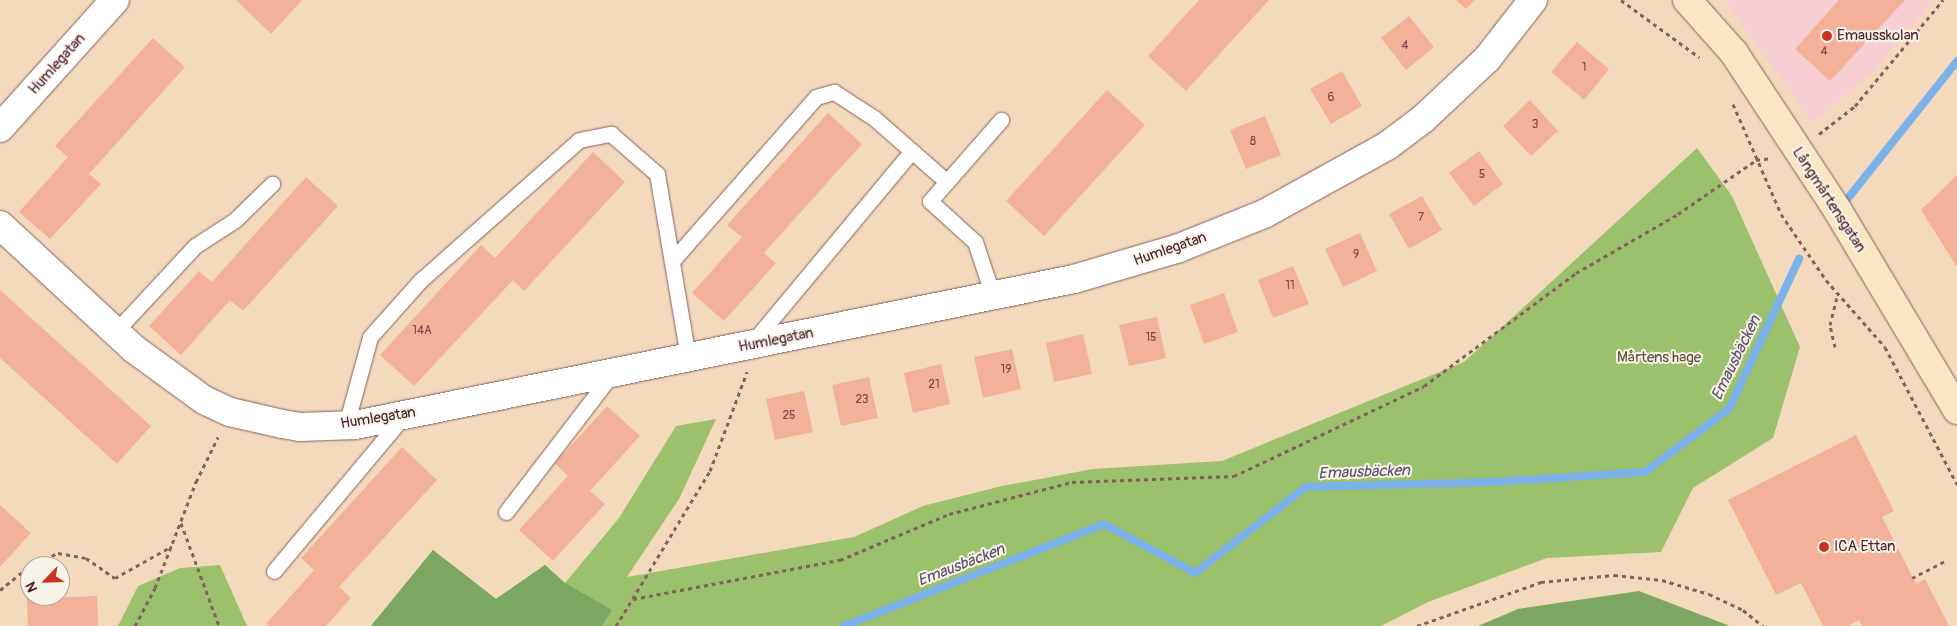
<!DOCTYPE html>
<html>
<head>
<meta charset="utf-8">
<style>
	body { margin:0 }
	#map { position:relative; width:1957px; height:626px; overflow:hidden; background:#f4dabd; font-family:Pangolin,sans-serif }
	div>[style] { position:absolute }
	.built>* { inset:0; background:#f7cfd2 }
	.green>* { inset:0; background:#9bc16c }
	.forest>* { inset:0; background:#7ca760 }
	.stream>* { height:8px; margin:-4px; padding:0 4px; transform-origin:4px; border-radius:4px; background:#7db1ea }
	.building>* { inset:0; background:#f3b19a }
	.path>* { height:3px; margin-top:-1.5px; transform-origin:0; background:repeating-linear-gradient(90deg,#86605e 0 4px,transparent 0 8px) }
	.roads { filter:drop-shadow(0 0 1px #86605e) drop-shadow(0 0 1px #86605e) }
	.lane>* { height:15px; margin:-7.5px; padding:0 7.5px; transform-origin:7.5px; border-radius:7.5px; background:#fff }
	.street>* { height:28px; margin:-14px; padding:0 14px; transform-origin:14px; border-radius:14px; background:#fff }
	.secondary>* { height:28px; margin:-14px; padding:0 14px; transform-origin:14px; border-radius:14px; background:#f9e7c3 }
	.dots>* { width:14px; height:14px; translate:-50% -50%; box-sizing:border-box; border:2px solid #f7f3e8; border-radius:50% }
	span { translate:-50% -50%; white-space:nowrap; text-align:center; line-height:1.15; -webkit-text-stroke:4px #f7f3e8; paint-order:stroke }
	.number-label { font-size:12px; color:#744447 }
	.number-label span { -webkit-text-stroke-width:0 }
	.poi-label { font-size:15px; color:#4a1f2b }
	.left { translate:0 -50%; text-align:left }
	.street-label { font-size:15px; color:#4a1f2b }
	.park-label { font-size:15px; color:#62503e }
	.water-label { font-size:16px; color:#5c526e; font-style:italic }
	.north { position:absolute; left:20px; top:556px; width:50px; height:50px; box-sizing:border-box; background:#f7f3e8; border:1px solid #b29e9c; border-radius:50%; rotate:246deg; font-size:14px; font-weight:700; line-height:20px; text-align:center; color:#4a1f2b }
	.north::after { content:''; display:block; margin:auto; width:18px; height:22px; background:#c8321e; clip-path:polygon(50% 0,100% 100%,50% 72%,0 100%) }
</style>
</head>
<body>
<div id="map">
	<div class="built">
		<i style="clip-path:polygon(1725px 0,1935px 0,1873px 72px,1812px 123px)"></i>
	</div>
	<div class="green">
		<i style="clip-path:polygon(1697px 148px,1732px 196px,1800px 347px,1773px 438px,1693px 488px,1661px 552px,1547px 558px,1428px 602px,1381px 626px,371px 626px,433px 550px,496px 599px,545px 565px,565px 583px,619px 518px,676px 426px,716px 419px,679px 499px,627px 577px,854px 537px,923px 506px,1002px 486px,1093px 469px,1222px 461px,1464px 362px)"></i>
		<i style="clip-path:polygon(220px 565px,247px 626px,118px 626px,138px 586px,180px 568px)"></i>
	</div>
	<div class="forest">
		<i style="clip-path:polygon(433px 550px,496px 599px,545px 565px,565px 583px,612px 610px,602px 626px,371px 626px)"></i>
		<i style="clip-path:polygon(1639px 591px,1730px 626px,1478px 626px,1518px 609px)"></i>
	</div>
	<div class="stream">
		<i style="left:1845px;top:202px;width:180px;rotate:-51.5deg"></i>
		<i style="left:844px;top:626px;width:279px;rotate:-21.4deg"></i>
		<i style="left:1104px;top:524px;width:103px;rotate:28.3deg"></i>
		<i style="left:1195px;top:573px;width:140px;rotate:-37.8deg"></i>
		<i style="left:1306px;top:487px;width:187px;rotate:-1.5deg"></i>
		<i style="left:1493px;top:482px;width:152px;rotate:-3.8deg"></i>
		<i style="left:1645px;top:472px;width:105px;rotate:-36.9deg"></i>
		<i style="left:1729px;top:409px;width:166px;rotate:-65deg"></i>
	</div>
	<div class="building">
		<i style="clip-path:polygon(236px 0,302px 0,271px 34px)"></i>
		<i style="clip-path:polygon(1199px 0,1269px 0,1186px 91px,1148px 56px)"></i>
		<i style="clip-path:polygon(1456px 0,1475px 0,1466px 9px)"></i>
		<i style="clip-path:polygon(1839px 0,1905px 0,1830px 81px,1795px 49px)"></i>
		<i style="clip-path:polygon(1409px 16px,1434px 47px,1406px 70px,1381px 38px)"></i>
		<i style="clip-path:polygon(153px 38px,185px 67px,89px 174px,101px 184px,50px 239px,19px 212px,68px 157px,55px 146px)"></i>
		<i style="clip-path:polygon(1577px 42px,1609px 69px,1584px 100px,1551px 72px)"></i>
		<i style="clip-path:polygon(1342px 71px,1362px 106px,1331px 124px,1310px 89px)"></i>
		<i style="clip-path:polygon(1107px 90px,1145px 125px,1044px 236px,1006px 201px)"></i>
		<i style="clip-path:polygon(1530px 100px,1558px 131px,1531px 156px,1503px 126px)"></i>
		<i style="clip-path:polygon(828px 113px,862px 144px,764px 253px,776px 263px,724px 321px,692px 293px,742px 237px,727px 225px)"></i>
		<i style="clip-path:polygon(1265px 116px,1281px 155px,1246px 169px,1230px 130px)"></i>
		<i style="clip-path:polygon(1479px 151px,1503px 184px,1474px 206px,1449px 173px)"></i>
		<i style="clip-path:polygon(593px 152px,625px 182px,524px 291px,513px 280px,414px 386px,380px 355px,481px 245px,495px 258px)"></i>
		<i style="clip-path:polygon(1957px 175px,1957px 267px,1921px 210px)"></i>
		<i style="clip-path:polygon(306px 177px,338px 206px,243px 311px,230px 300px,181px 355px,149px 326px,199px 271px,212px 282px)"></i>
		<i style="clip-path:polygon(1422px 196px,1442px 230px,1409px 249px,1389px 214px)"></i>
		<i style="clip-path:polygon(1360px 233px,1377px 271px,1343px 287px,1325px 249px)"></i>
		<i style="clip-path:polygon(1293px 266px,1309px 304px,1273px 318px,1258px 280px)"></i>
		<i style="clip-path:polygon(0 290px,151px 426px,117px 464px,0 358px)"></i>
		<i style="clip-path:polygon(1224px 293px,1238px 332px,1204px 344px,1190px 305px)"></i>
		<i style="clip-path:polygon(1157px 317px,1166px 358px,1129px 366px,1119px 325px)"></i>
		<i style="clip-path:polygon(1083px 334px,1092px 374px,1054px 382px,1046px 343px)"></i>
		<i style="clip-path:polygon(1012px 349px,1021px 389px,983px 398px,974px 357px)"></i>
		<i style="clip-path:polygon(941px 364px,950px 404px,913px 413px,904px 373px)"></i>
		<i style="clip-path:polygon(869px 377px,878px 418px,841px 426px,832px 385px)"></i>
		<i style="clip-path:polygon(804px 391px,813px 432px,775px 440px,766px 399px)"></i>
		<i style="clip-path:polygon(607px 406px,640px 436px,590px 491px,605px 504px,553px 561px,519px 530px,568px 476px,555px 463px)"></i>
		<i style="clip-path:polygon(1856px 435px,1894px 511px,1882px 517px,1916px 584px,1925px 579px,1949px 626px,1862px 626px,1859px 620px,1848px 626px,1823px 626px,1801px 583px,1776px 595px,1728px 500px)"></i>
		<i style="clip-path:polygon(402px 447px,437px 480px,339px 587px,351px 598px,326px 626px,268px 626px,266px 624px,314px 570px,301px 558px)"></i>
		<i style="clip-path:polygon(0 505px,31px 533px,0 567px)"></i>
		<i style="clip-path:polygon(97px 596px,98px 626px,28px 626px,27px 599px)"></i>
	</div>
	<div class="path">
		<i style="left:1621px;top:0;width:97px;rotate:36.2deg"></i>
		<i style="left:1733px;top:104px;width:120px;rotate:66.4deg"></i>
		<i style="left:1781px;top:214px;width:80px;rotate:55.7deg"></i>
		<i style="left:1826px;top:280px;width:89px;rotate:48.6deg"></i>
		<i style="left:1885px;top:347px;width:155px;rotate:62.3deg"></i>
		<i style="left:1819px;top:134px;width:46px;rotate:-37.9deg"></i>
		<i style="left:1855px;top:106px;width:138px;rotate:-50.3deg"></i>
		<i style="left:1835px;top:347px;width:23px;rotate:-103deg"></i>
		<i style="left:1830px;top:325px;width:33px;rotate:-76deg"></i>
		<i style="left:181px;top:523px;width:110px;rotate:69.7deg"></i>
		<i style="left:30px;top:566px;width:31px;rotate:-25deg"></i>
		<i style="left:58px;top:553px;width:28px;rotate:10deg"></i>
		<i style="left:86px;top:558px;width:35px;rotate:35deg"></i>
		<i style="left:115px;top:578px;width:65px;rotate:-29.3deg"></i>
		<i style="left:1912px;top:578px;width:37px;rotate:-27deg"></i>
		<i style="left:0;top:590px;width:38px;rotate:-39deg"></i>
		<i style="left:633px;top:599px;width:211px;rotate:-10.7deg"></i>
		<i style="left:840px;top:560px;width:118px;rotate:-22.9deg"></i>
		<i style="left:949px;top:514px;width:127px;rotate:-14.6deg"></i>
		<i style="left:1072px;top:482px;width:162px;rotate:-2.1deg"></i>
		<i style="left:1234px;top:476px;width:210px;rotate:-25.3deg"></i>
		<i style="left:1424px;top:386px;width:189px;rotate:-36.6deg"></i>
		<i style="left:1576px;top:273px;width:118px;rotate:-30deg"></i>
		<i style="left:1678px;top:214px;width:95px;rotate:-34.7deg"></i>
		<i style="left:1756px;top:160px;width:16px;rotate:-7deg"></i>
		<i style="left:135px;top:626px;width:43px;rotate:-62.2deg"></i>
		<i style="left:155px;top:588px;width:114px;rotate:-68.9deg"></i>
		<i style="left:196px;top:482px;width:50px;rotate:-63.9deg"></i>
		<i style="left:616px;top:626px;width:181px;rotate:-58.8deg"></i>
		<i style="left:710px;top:471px;width:106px;rotate:-69.5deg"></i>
		<i style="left:1417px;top:626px;width:132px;rotate:-19.5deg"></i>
		<i style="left:1541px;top:582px;width:73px;rotate:-5.5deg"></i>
		<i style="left:1614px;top:575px;width:48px;rotate:5.9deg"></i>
		<i style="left:1662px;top:580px;width:49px;rotate:16.6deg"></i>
		<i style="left:1709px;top:594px;width:38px;rotate:25deg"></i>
		<i style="left:1743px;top:610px;width:26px;rotate:39deg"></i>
	</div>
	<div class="roads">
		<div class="lane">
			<i style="left:672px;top:261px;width:218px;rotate:-48.7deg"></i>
			<i style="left:816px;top:97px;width:19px;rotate:-16deg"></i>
			<i style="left:834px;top:92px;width:48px;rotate:33deg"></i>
			<i style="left:874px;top:118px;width:97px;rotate:41.2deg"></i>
			<i style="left:993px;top:296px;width:57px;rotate:-108.4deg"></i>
			<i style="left:975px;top:242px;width:61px;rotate:-137.7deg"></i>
			<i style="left:930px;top:201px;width:108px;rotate:-48.8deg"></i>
			<i style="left:115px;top:332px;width:117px;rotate:-47.1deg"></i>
			<i style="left:195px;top:246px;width:48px;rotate:-33deg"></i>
			<i style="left:235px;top:220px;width:52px;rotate:-44.2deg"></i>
			<i style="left:751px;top:344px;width:251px;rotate:-50.2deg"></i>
			<i style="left:346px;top:425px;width:91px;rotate:-74.7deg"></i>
			<i style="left:370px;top:337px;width:76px;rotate:-48.2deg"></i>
			<i style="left:421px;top:280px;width:211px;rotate:-41.5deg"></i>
			<i style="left:579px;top:140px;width:33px;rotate:-11deg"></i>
			<i style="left:611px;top:134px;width:61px;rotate:41deg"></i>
			<i style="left:657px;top:174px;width:186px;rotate:80.4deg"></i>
			<i style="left:506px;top:512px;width:174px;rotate:-52.5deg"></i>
			<i style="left:274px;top:571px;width:199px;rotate:-50.1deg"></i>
		</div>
		<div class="street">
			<i style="left:0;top:128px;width:172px;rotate:-48.1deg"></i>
			<i style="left:0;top:225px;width:183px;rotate:42.8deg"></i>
			<i style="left:134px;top:349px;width:87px;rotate:36.1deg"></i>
			<i style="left:204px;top:400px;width:29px;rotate:25deg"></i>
			<i style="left:230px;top:412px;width:53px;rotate:13deg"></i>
			<i style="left:282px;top:424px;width:18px;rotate:9deg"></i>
			<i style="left:300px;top:427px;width:55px;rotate:-2.1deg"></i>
			<i style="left:355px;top:425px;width:734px;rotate:-11.48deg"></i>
			<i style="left:1074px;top:279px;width:109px;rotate:-16.4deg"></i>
			<i style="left:1179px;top:248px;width:92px;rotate:-21.8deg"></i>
			<i style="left:1264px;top:214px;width:141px;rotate:-28.9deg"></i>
			<i style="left:1387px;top:146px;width:45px;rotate:-36.9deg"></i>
			<i style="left:1423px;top:119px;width:88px;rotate:-43.2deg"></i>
			<i style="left:1487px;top:59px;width:75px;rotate:-52.1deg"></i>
		</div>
		<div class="secondary">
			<i style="left:1687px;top:0;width:71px;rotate:48.4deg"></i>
			<i style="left:1734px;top:53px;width:189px;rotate:56.6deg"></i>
			<i style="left:1838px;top:211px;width:232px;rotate:59.1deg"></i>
		</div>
	</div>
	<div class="dots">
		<i style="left:1827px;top:36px;background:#c8321e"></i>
		<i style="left:1824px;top:547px;background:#c8321e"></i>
	</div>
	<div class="number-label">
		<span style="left:1405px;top:46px">4</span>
		<span style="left:1824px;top:52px">4</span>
		<span style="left:1584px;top:68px">1</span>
		<span style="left:1331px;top:98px">6</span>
		<span style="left:1535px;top:125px">3</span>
		<span style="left:1253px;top:142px">8</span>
		<span style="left:1482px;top:175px">5</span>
		<span style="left:1421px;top:218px">7</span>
		<span style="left:1356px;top:255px">9</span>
		<span style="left:1290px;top:286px">11</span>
		<span style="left:422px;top:331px">14A</span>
		<span style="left:1151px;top:338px">15</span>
		<span style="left:1006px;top:370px">19</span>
		<span style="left:934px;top:385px">21</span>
		<span style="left:862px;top:400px">23</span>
		<span style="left:789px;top:416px">25</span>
	</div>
	<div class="poi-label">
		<span class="left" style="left:1837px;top:36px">Emausskolan</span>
		<span class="left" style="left:1834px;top:547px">ICA Ettan</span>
	</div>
	<div class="street-label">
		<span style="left:57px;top:64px;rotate:-48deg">Humlegatan</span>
		<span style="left:1829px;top:200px;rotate:57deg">Långmårtensgatan</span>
		<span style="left:1170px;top:249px;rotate:-19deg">Humlegatan</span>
		<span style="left:776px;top:340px;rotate:-11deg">Humlegatan</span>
		<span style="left:378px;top:418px;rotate:-9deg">Humlegatan</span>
	</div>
	<div class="park-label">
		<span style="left:1659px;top:358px">Mårtens hage</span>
	</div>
	<div class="water-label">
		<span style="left:1736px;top:358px;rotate:-64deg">Emausbäcken</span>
		<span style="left:1364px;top:472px;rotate:-2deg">Emausbäcken</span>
		<span style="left:961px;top:565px;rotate:-21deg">Emausbäcken</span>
	</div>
	<div class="north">N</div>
</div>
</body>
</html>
